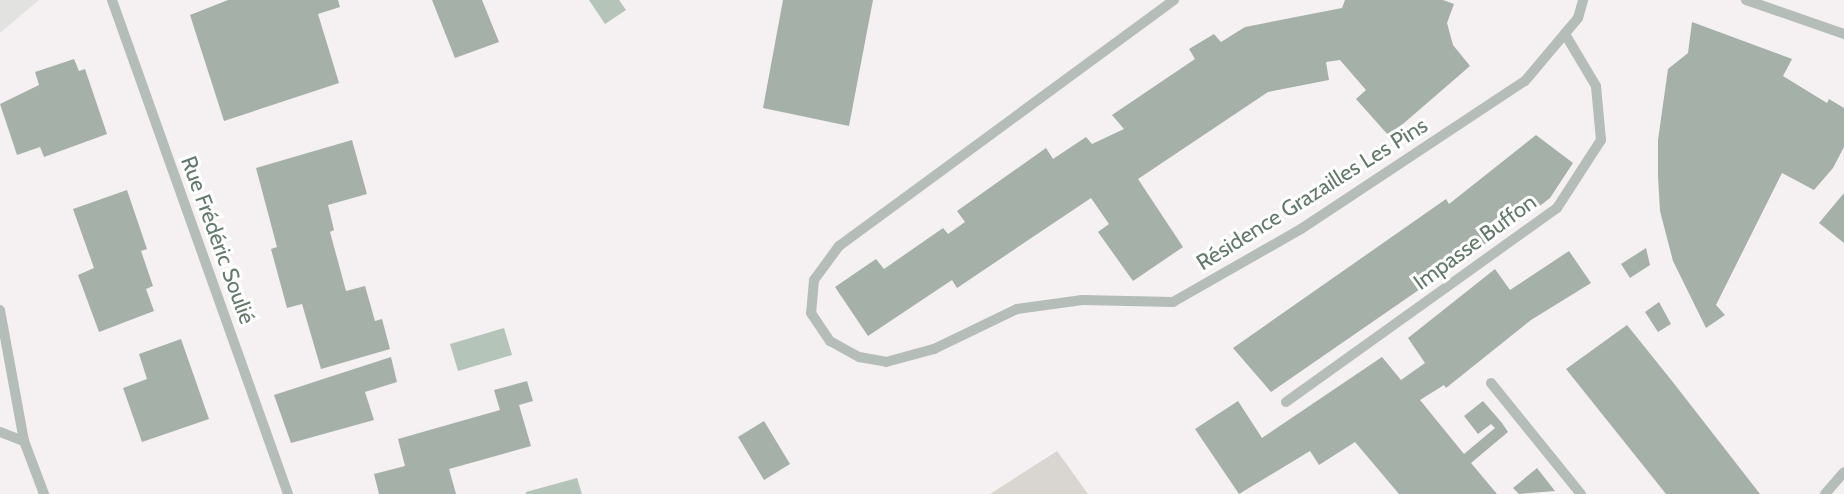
<!DOCTYPE html>
<html>
<head>
<meta charset="utf-8">
<style>
	body { margin:0 }
	#map { position:relative; width:1844px; height:494px; overflow:hidden; background:#f5f1f2; font-family:Cabin,sans-serif }
	div>[style] { position:absolute }
	.built>* { inset:0; background:#e2e2e1 }
	.green>* { inset:0; background:#d9d6d1 }
	.water>* { inset:0; background:#b5c4b8 }
	.building>* { inset:0; background:#a4b0a8 }
	.minor>* { height:10px; margin:-5px; padding:0 5px; transform-origin:5px; border-radius:5px; background:#b5bdb8 }
	span { translate:-50% -50%; white-space:nowrap; text-align:center; line-height:1.15; -webkit-text-stroke:6px #fff; paint-order:stroke }
	.street-label { font-size:22px; color:#637a6b }
</style>
</head>
<body>
<div id="map">
	<div class="built">
		<i style="clip-path:polygon(0 0,39px 0,0 33px)"></i>
	</div>
	<div class="green">
		<i style="clip-path:polygon(1057px 451px,1088px 494px,990px 494px)"></i>
	</div>
	<div class="water">
		<i style="clip-path:polygon(589px 0,619px 0,626px 10px,605px 24px)"></i>
		<i style="clip-path:polygon(504px 328px,512px 355px,458px 371px,450px 344px)"></i>
		<i style="clip-path:polygon(577px 478px,582px 494px,526px 494px,526px 492px)"></i>
	</div>
	<div class="building">
		<i style="clip-path:polygon(228px 0,338px 0,340px 7px,318px 14px,339px 83px,224px 121px,190px 15px)"></i>
		<i style="clip-path:polygon(432px 0,482px 0,499px 42px,455px 58px)"></i>
		<i style="clip-path:polygon(783px 0,873px 0,849px 126px,763px 108px)"></i>
		<i style="clip-path:polygon(1345px 0,1443px 0,1454px 4px,1447px 23px,1453px 45px,1470px 66px,1389px 136px,1356px 99px,1366px 90px,1340px 60px,1326px 62px,1329px 80px,1268px 92px,1138px 179px,1183px 247px,1133px 281px,1098px 232px,1109px 224px,1091px 198px,957px 288px,952px 280px,868px 336px,835px 287px,876px 259px,884px 269px,943px 228px,948px 234px,965px 222px,957px 211px,1046px 148px,1053px 159px,1086px 137px,1092px 144px,1124px 129px,1112px 115px,1195px 59px,1189px 49px,1214px 34px,1221px 42px,1245px 27px,1342px 8px)"></i>
		<i style="clip-path:polygon(1692px 22px,1792px 59px,1783px 76px,1827px 103px,1829px 99px,1844px 108px,1844px 147px,1833px 168px,1814px 190px,1782px 173px,1716px 305px,1725px 315px,1706px 328px,1673px 261px,1660px 211px,1658px 176px,1658px 140px,1668px 69px,1688px 53px)"></i>
		<i style="clip-path:polygon(74px 59px,79px 71px,85px 69px,107px 134px,44px 157px,40px 147px,17px 155px,0 104px,39px 85px,35px 72px)"></i>
		<i style="clip-path:polygon(1536px 135px,1573px 163px,1550px 198px,1536px 209px,1271px 392px,1233px 348px,1446px 199px,1449px 204px)"></i>
		<i style="clip-path:polygon(352px 140px,367px 194px,328px 205px,334px 230px,330px 232px,346px 291px,365px 286px,375px 321px,382px 319px,390px 349px,321px 369px,302px 304px,287px 308px,271px 249px,277px 247px,256px 168px)"></i>
		<i style="clip-path:polygon(127px 190px,147px 249px,141px 251px,153px 286px,146px 289px,154px 311px,99px 332px,78px 275px,94px 268px,73px 209px)"></i>
		<i style="clip-path:polygon(1844px 193px,1844px 243px,1819px 223px)"></i>
		<i style="clip-path:polygon(1646px 248px,1650px 265px,1630px 278px,1621px 264px)"></i>
		<i style="clip-path:polygon(1569px 251px,1591px 283px,1531px 320px,1446px 388px,1444px 385px,1420px 400px,1464px 454px,1495px 428px,1491px 424px,1478px 434px,1464px 416px,1483px 401px,1502px 423px,1508px 432px,1471px 463px,1497px 494px,1399px 494px,1355px 442px,1319px 465px,1310px 451px,1239px 494px,1195px 429px,1238px 401px,1262px 438px,1382px 357px,1401px 380px,1425px 363px,1408px 338px,1495px 269px,1510px 290px)"></i>
		<i style="clip-path:polygon(1659px 302px,1671px 324px,1658px 332px,1645px 312px)"></i>
		<i style="clip-path:polygon(1627px 325px,1672px 381px,1760px 494px,1666px 494px,1566px 369px)"></i>
		<i style="clip-path:polygon(181px 339px,209px 419px,142px 442px,123px 388px,147px 379px,139px 354px)"></i>
		<i style="clip-path:polygon(391px 357px,397px 382px,365px 392px,374px 420px,291px 443px,274px 395px)"></i>
		<i style="clip-path:polygon(527px 381px,533px 401px,519px 405px,531px 446px,449px 469px,456px 494px,379px 494px,374px 474px,405px 466px,398px 439px,500px 410px,494px 390px)"></i>
		<i style="clip-path:polygon(764px 421px,790px 464px,764px 480px,738px 437px)"></i>
		<i style="clip-path:polygon(1537px 468px,1555px 491px,1519px 494px,1513px 488px)"></i>
	</div>
	<div class="minor">
		<i style="left:112px;top:0;width:524px;rotate:70.39deg"></i>
		<i style="left:1174px;top:0;width:416px;rotate:143.7deg"></i>
		<i style="left:839px;top:246px;width:42px;rotate:126.3deg"></i>
		<i style="left:814px;top:280px;width:33px;rotate:95deg"></i>
		<i style="left:811px;top:313px;width:34px;rotate:56deg"></i>
		<i style="left:830px;top:341px;width:33px;rotate:29deg"></i>
		<i style="left:859px;top:357px;width:27px;rotate:10deg"></i>
		<i style="left:886px;top:362px;width:50px;rotate:-15.2deg"></i>
		<i style="left:934px;top:349px;width:92px;rotate:-25.7deg"></i>
		<i style="left:1017px;top:309px;width:66px;rotate:-7.9deg"></i>
		<i style="left:1082px;top:300px;width:91px;rotate:1.3deg"></i>
		<i style="left:1173px;top:302px;width:147px;rotate:-29.7deg"></i>
		<i style="left:1301px;top:229px;width:268px;rotate:-33.5deg"></i>
		<i style="left:1525px;top:81px;width:82px;rotate:-49.9deg"></i>
		<i style="left:1578px;top:18px;width:19px;rotate:-74deg"></i>
		<i style="left:1746px;top:0;width:104px;rotate:19.1deg"></i>
		<i style="left:0;top:310px;width:133px;rotate:79.6deg"></i>
		<i style="left:24px;top:441px;width:57px;rotate:69.3deg"></i>
		<i style="left:1491px;top:383px;width:143px;rotate:51deg"></i>
		<i style="left:1286px;top:402px;width:333px;rotate:-35.6deg"></i>
		<i style="left:1557px;top:208px;width:81px;rotate:-57.1deg"></i>
		<i style="left:1601px;top:140px;width:54px;rotate:-95.3deg"></i>
		<i style="left:1596px;top:86px;width:61px;rotate:-120.8deg"></i>
		<i style="left:0;top:432px;width:26px;rotate:21deg"></i>
		<i style="left:1825px;top:494px;width:29px;rotate:-49deg"></i>
	</div>
	<div class="street-label">
		<span style="left:1312px;top:194px;rotate:-32deg">Résidence Grazailles Les Pins</span>
		<span style="left:218px;top:240px;rotate:70deg">Rue Frédéric Soulié</span>
		<span style="left:1475px;top:242px;rotate:-36deg">Impasse Buffon</span>
	</div>
</div>
</body>
</html>
